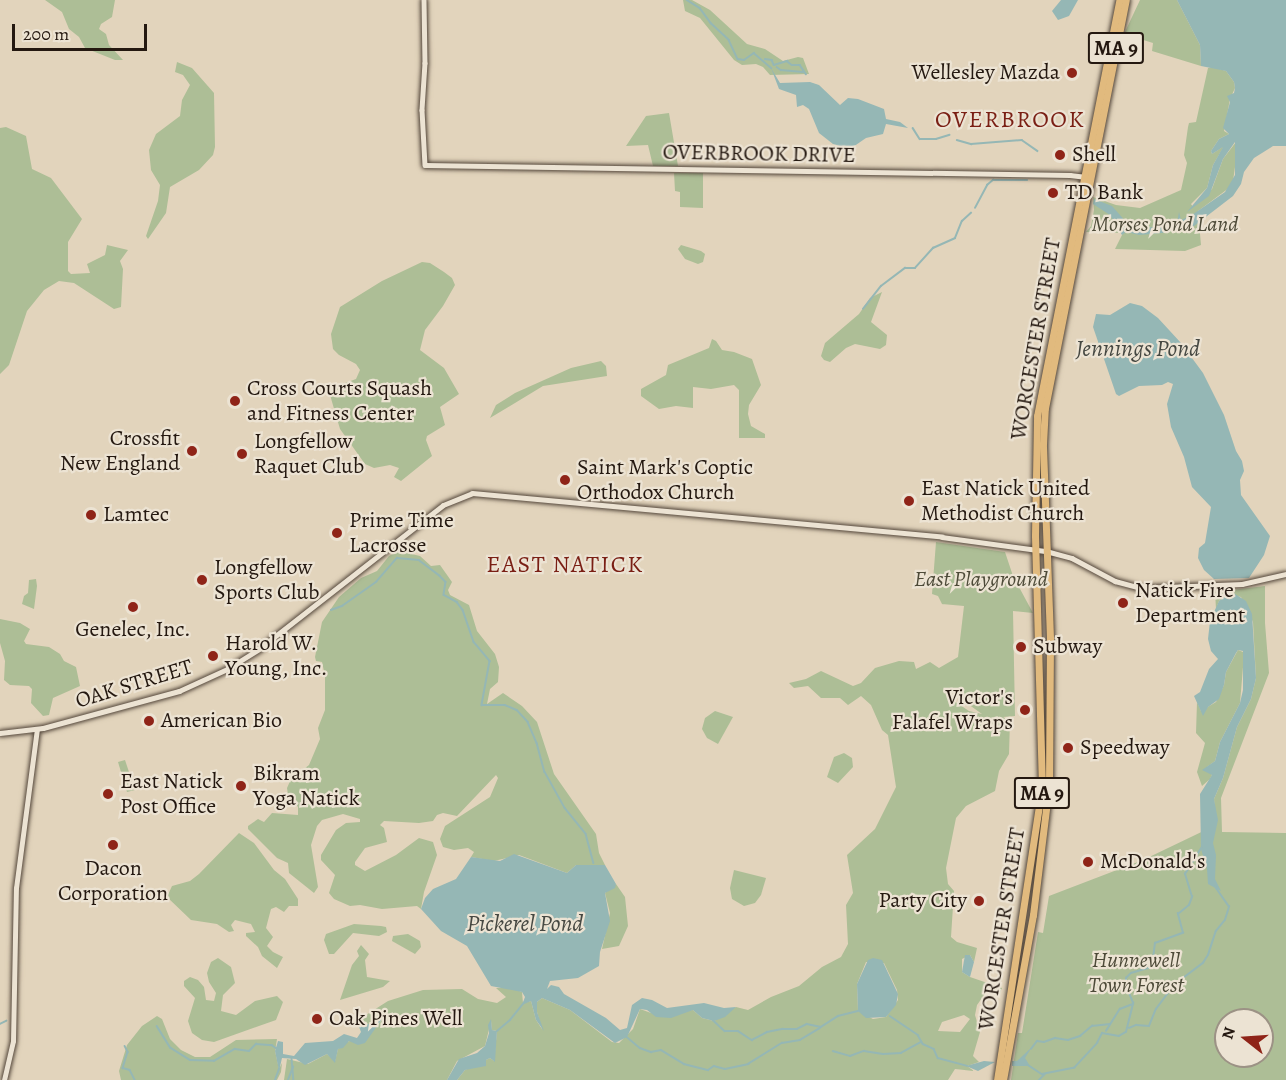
<!DOCTYPE html>
<html>
<head>
<meta charset="utf-8">
<style>
	body { margin:0 }
	#map { position:relative; width:1286px; height:1080px; overflow:hidden; background:#e2d4bc; font-family:Alegreya,serif }
	div>[style] { position:absolute }
	.green>* { inset:0; background:#adbe96 }
	.water>* { inset:0; background:#95b7b5 }
	.stream>* { height:1.5px; margin:-0.75px; padding:0 0.75px; transform-origin:0.75px; border-radius:0.75px; background:#95b7b5 }
	.roads { filter:drop-shadow(0 0 2px #54473b) drop-shadow(0 0 2px #54473b) }
	.tertiary>* { height:4.5px; margin:-2.25px; padding:0 2.25px; transform-origin:2.25px; border-radius:2.25px; background:#ece3d3 }
	.secondary>* { height:5px; margin:-2.5px; padding:0 2.5px; transform-origin:2.5px; border-radius:2.5px; background:#ece3d3 }
	.trunk>* { height:7px; margin:-3.5px; padding:0 3.5px; transform-origin:3.5px; border-radius:3.5px; background:#e1ba7e }
	.dots>* { width:16px; height:16px; translate:-50% -50%; box-sizing:border-box; border:3px solid #ece3d3; border-radius:50% }
	span { translate:-50% -50%; white-space:nowrap; text-align:center; line-height:1.15; -webkit-text-stroke:4.5px #ece3d3; paint-order:stroke }
	.shield-label span { padding:2px 4px; background:#ece3d3; border:2px solid; border-radius:4px; -webkit-text-stroke-width:0 }
	.shield-label { font-size:21px; color:#241810; font-weight:700 }
	.poi-label { font-size:22px; color:#241810 }
	.right { translate:-100% -50%; text-align:right }
	.left { translate:0 -50%; text-align:left }
	.street-label { font-size:22px; color:#241810 }
	.park-label { font-size:22px; color:#4d4a38; font-style:italic }
	.neighbourhood-label { font-size:24px; color:#7a1f14; letter-spacing:1.5px }
	.water-label { font-size:24px; color:#464842; font-style:italic }
	.north { position:absolute; left:1214px; top:1008px; width:60px; height:60px; box-sizing:border-box; background:#ece3d3; border:2px solid #9c9285; border-radius:50%; rotate:287deg; font-size:16px; font-weight:700; line-height:24px; text-align:center; color:#241810 }
	.north::after { content:''; display:block; margin:auto; width:21px; height:27px; background:#8f2418; clip-path:polygon(50% 0,100% 100%,50% 72%,0 100%) }
	.scale { position:absolute; left:12px; top:24px; width:135px; height:27px; box-sizing:border-box; border:3px solid #241810; border-top:0; padding-left:8px; font-size:18px; line-height:21px; white-space:nowrap; color:#241810; -webkit-text-stroke:4px #ece3d3; paint-order:stroke }
</style>
</head>
<body>
<div id="map">
	<div class="green">
		<i style="clip-path:polygon(45px 0,115px 0,112px 17px,101px 24px,99px 29px,106px 34px,109px 45px,123px 60px,115px 60px,85px 48px,79px 37px,69px 29px,62px 12px)"></i>
		<i style="clip-path:polygon(683px 0,692px 0,710px 10px,747px 44px,765px 49px,783px 61px,798px 57px,803px 58px,809px 74px,770px 75px,763px 67px,756px 64px,742px 65px,734px 60px,700px 18px,685px 11px)"></i>
		<i style="clip-path:polygon(1140px 0,1177px 0,1200px 45px,1201px 66px,1152px 51px,1153px 43px,1124px 34px)"></i>
		<i style="clip-path:polygon(177px 62px,192px 68px,214px 93px,215px 147px,213px 155px,199px 170px,170px 187px,166px 213px,148px 239px,146px 236px,158px 201px,160px 185px,151px 170px,149px 150px,156px 134px,180px 116px,182px 100px,190px 85px,183px 75px,175px 72px)"></i>
		<i style="clip-path:polygon(1213px 67px,1226px 71px,1234px 82px,1235px 88px,1230px 99px,1224px 131px,1229px 134px,1219px 139px,1211px 151px,1212px 154px,1224px 146px,1213px 165px,1207px 188px,1191px 204px,1193px 207px,1212px 189px,1223px 159px,1236px 142px,1237px 153px,1233px 181px,1229px 188px,1198px 211px,1201px 245px,1185px 251px,1115px 249px,1123px 233px,1086px 232px,1091px 226px,1094px 210px,1093px 197px,1116px 205px,1140px 208px,1181px 190px,1187px 163px,1184px 155px,1188px 127px,1189px 123px,1196px 122px,1208px 68px)"></i>
		<i style="clip-path:polygon(669px 113px,678px 166px,653px 166px,648px 145px,626px 146px,646px 116px)"></i>
		<i style="clip-path:polygon(6px 127px,26px 136px,32px 169px,51px 178px,82px 219px,68px 242px,68px 271px,71px 274px,90px 273px,87px 264px,105px 255px,107px 245px,128px 250px,120px 261px,123px 269px,121px 307px,114px 309px,74px 283px,59px 281px,44px 290px,27px 311px,9px 365px,0 374px,0 128px)"></i>
		<i style="clip-path:polygon(674px 173px,703px 173px,703px 208px,680px 207px,680px 192px,675px 191px)"></i>
		<i style="clip-path:polygon(681px 245px,701px 251px,705px 254px,703px 262px,698px 264px,685px 259px,678px 249px)"></i>
		<i style="clip-path:polygon(422px 262px,430px 263px,444px 272px,452px 278px,455px 285px,443px 306px,425px 330px,420px 350px,444px 368px,459px 394px,440px 407px,445px 425px,427px 436px,426px 440px,432px 456px,401px 481px,394px 477px,399px 468px,390px 465px,374px 468px,365px 464px,340px 429px,330px 395px,337px 386px,356px 379px,360px 370px,356px 364px,339px 355px,333px 349px,331px 334px,340px 307px,382px 281px)"></i>
		<i style="clip-path:polygon(882px 292px,871px 322px,887px 335px,886px 345px,880px 349px,855px 344px,846px 348px,830px 362px,824px 360px,821px 356px,825px 343px,859px 314px,870px 298px)"></i>
		<i style="clip-path:polygon(712px 339px,716px 341px,722px 350px,734px 352px,752px 359px,761px 385px,749px 405px,748px 414px,751px 426px,765px 434px,765px 438px,739px 438px,739px 390px,734px 385px,711px 389px,693px 387px,693px 408px,676px 406px,659px 409px,641px 396px,641px 389px,666px 375px,668px 365px,709px 348px)"></i>
		<i style="clip-path:polygon(601px 361px,606px 366px,607px 376px,543px 386px,490px 418px,496px 405px,515px 393px,571px 368px)"></i>
		<i style="clip-path:polygon(evenodd,936px 542px,1005px 552px,1013px 576px,1033px 613px,1013px 611px,1015px 716px,1003px 717px,1010px 721px,1009px 754px,999px 771px,995px 791px,966px 806px,956px 818px,946px 868px,948px 884px,954px 891px,951px 937px,957px 942px,977px 948px,974px 962px,970px 955px,962px 959px,962px 972px,970px 977px,1002px 988px,1000px 993px,985px 994px,977px 1005px,975px 1015px,980px 1032px,973px 1056px,979px 1062px,967px 1066px,974px 1071px,955px 1069px,948px 1080px,457px 1080px,465px 1070px,490px 1058px,494px 1061px,497px 1031px,492px 1030px,491px 1021px,485px 1046px,457px 1061px,447px 1080px,284px 1080px,287px 1059px,308px 1064px,327px 1054px,335px 1061px,338px 1049px,347px 1042px,370px 1033px,383px 1019px,383px 1017px,370px 1024px,358px 1024px,366px 1015px,388px 1001px,423px 990px,462px 989px,478px 999px,497px 1003px,506px 997px,496px 988px,511px 988px,522px 992px,523px 1003px,531px 1001px,536px 1020px,542px 1029px,537px 1012px,537px 1002px,542px 998px,570px 1010px,612px 1042px,619px 1043px,633px 1029px,640px 1009px,651px 1013px,693px 1010px,702px 1018px,714px 1021px,736px 1007px,748px 1010px,771px 997px,799px 986px,822px 967px,841px 957px,848px 944px,846px 905px,853px 893px,847px 855px,875px 829px,896px 787px,888px 735px,882px 730px,871px 705px,861px 696px,848px 705px,840px 698px,821px 698px,808px 686px,794px 688px,789px 683px,806px 679px,821px 671px,853px 686px,861px 683px,875px 668px,899px 661px,914px 662px,916px 669px,930px 662px,939px 668px,958px 657px,964px 606px,942px 604px,938px 596px,932px 594px,936px 542px,952px 689px,961px 699px,982px 714px,969px 711px,954px 701px,951px 696px,952px 689px,936px 542px,866px 962px,884px 963px,897px 990px,898px 1000px,886px 1017px,873px 1019px,858px 1011px,857px 984px,866px 962px,936px 542px,964px 1015px,970px 1019px,960px 1032px,938px 1031px,942px 1022px,964px 1015px)"></i>
		<i style="clip-path:polygon(399px 551px,420px 556px,431px 566px,440px 565px,452px 582px,448px 590px,450px 595px,469px 605px,477px 631px,495px 654px,499px 667px,498px 682px,490px 689px,487px 704px,503px 693px,522px 706px,537px 722px,554px 774px,596px 834px,599px 853px,605px 865px,576px 865px,567px 873px,519px 855px,494px 861px,471px 857px,474px 852px,468px 848px,454px 850px,443px 847px,440px 839px,445px 826px,490px 797px,498px 778px,496px 775px,457px 816px,443px 813px,437px 815px,433px 821px,419px 823px,384px 821px,380px 825px,384px 828px,387px 842px,365px 848px,355px 862px,355px 865px,365px 871px,396px 855px,419px 838px,433px 842px,437px 855px,424px 892px,421px 909px,417px 906px,382px 909px,360px 905px,350px 906px,334px 899px,329px 893px,335px 875px,321px 860px,321px 855px,336px 830px,346px 823px,360px 822px,360px 819px,343px 814px,322px 820px,317px 826px,311px 845px,318px 887px,314px 893px,289px 873px,288px 863px,277px 858px,248px 829px,248px 826px,258px 819px,264px 822px,272px 813px,298px 815px,298px 807px,288px 795px,287px 788px,291px 779px,309px 765px,320px 739px,318px 728px,325px 710px,325px 676px,322px 662px,316px 661px,315px 657px,322px 622px,339px 597px,361px 578px,377px 571px,389px 556px)"></i>
		<i style="clip-path:polygon(36px 579px,37px 586px,34px 609px,22px 604px,24px 596px,28px 593px,29px 580px)"></i>
		<i style="clip-path:polygon(evenodd,1265px 586px,1265px 623px,1269px 673px,1221px 798px,1222px 832px,1286px 833px,1286px 1080px,1011px 1080px,1018px 1033px,1022px 1033px,1038px 932px,1043px 933px,1049px 896px,1143px 860px,1216px 825px,1214px 799px,1223px 778px,1237px 727px,1251px 699px,1256px 678px,1253px 622px,1241px 597px,1230px 594px,1219px 601px,1216px 609px,1215px 592px,1265px 586px,1226px 1020px,1262px 1020px,1262px 1056px,1226px 1056px,1226px 1020px)"></i>
		<i style="clip-path:polygon(0 619px,20px 623px,30px 629px,24px 641px,26px 644px,49px 647px,60px 654px,64px 661px,76px 667px,80px 686px,53px 698px,49px 715px,43px 716px,31px 703px,32px 689px,29px 686px,10px 685px,4px 680px,5px 661px,0 643px)"></i>
		<i style="clip-path:polygon(1238px 650px,1243px 652px,1244px 655px,1240px 703px,1220px 742px,1215px 761px,1207px 767px,1212px 775px,1210px 779px,1202px 786px,1197px 772px,1205px 743px,1196px 733px,1197px 702px,1201px 711px,1216px 702px,1224px 685px,1226px 672px)"></i>
		<i style="clip-path:polygon(715px 711px,733px 717px,718px 744px,707px 738px,702px 729px,705px 718px)"></i>
		<i style="clip-path:polygon(844px 753px,852px 758px,853px 767px,838px 783px,827px 777px,834px 757px)"></i>
		<i style="clip-path:polygon(125px 760px,135px 790px,127px 792px,118px 762px)"></i>
		<i style="clip-path:polygon(239px 833px,254px 843px,274px 870px,285px 879px,298px 899px,298px 906px,289px 906px,284px 912px,276px 907px,271px 909px,266px 928px,273px 937px,267px 946px,273px 952px,283px 957px,277px 968px,262px 956px,258px 947px,246px 936px,246px 933px,255px 932px,251px 924px,235px 920px,231px 925px,234px 931px,229px 932px,217px 924px,191px 920px,167px 897px,172px 886px,190px 881px,199px 874px)"></i>
		<i style="clip-path:polygon(734px 870px,766px 878px,761px 895px,755px 903px,744px 906px,732px 899px,730px 888px)"></i>
		<i style="clip-path:polygon(616px 884px,625px 897px,628px 926px,619px 946px,602px 949px,610px 913px,605px 893px)"></i>
		<i style="clip-path:polygon(354px 924px,381px 926px,386px 927px,387px 932px,379px 936px,353px 933px,334px 954px,329px 954px,324px 940px,326px 934px)"></i>
		<i style="clip-path:polygon(408px 934px,420px 941px,421px 947px,415px 954px,392px 941px,393px 936px)"></i>
		<i style="clip-path:polygon(361px 945px,369px 954px,365px 960px,367px 977px,390px 981px,383px 987px,340px 1000px,352px 965px,359px 956px,357px 951px)"></i>
		<i style="clip-path:polygon(218px 958px,231px 967px,235px 983px,223px 995px,221px 1011px,236px 1015px,255px 1001px,277px 996px,283px 1002px,276px 1020px,214px 1042px,202px 1040px,192px 1033px,188px 1021px,195px 998px,184px 986px,184px 981px,190px 977px,198px 980px,204px 987px,206px 1000px,214px 1001px,216px 993px,209px 982px,207px 973px,211px 962px)"></i>
		<i style="clip-path:polygon(157px 1016px,162px 1019px,170px 1039px,181px 1050px,195px 1057px,210px 1057px,236px 1040px,277px 1039px,275px 1051px,279px 1069px,282px 1063px,281px 1072px,277px 1080px,121px 1080px,119px 1071px,127px 1045px,142px 1026px)"></i>
	</div>
	<div class="water">
		<i style="clip-path:polygon(1061px 0,1078px 0,1069px 16px,1058px 20px,1052px 11px)"></i>
		<i style="clip-path:polygon(1177px 0,1286px 0,1286px 146px,1273px 146px,1254px 158px,1244px 172px,1241px 184px,1233px 196px,1194px 226px,1162px 233px,1139px 235px,1126px 232px,1122px 235px,1110px 215px,1093px 204px,1094px 199px,1112px 206px,1127px 223px,1134px 228px,1158px 227px,1177px 223px,1179px 212px,1181px 220px,1192px 215px,1225px 192px,1235px 175px,1235px 142px,1223px 159px,1209px 196px,1187px 212px,1207px 188px,1213px 165px,1223px 147px,1212px 154px,1211px 151px,1219px 139px,1229px 134px,1223px 128px,1230px 102px,1227px 96px,1234px 93px,1235px 88px,1234px 82px,1226px 71px,1201px 66px,1200px 45px)"></i>
		<i style="clip-path:polygon(771px 68px,780px 83px,810px 82px,819px 85px,840px 105px,848px 98px,858px 99px,884px 109px,886px 119px,900px 122px,908px 128px,886px 124px,883px 134px,866px 138px,850px 149px,833px 144px,819px 133px,809px 109px,803px 105px,797px 107px,796px 95px,779px 89px)"></i>
		<i style="clip-path:polygon(1130px 303px,1142px 306px,1158px 318px,1181px 343px,1203px 373px,1224px 415px,1236px 451px,1242px 461px,1244px 471px,1240px 480px,1241px 495px,1270px 536px,1264px 555px,1249px 578px,1214px 579px,1204px 570px,1198px 558px,1199px 548px,1205px 543px,1211px 507px,1192px 487px,1184px 457px,1171px 427px,1167px 404px,1173px 384px,1168px 382px,1162px 385px,1139px 386px,1119px 396px,1116px 394px,1093px 327px,1096px 314px,1110px 315px)"></i>
		<i style="clip-path:polygon(1232px 592px,1246px 601px,1252px 614px,1256px 678px,1251px 699px,1237px 727px,1223px 778px,1214px 799px,1218px 820px,1213px 843px,1216px 855px,1215px 879px,1221px 891px,1208px 884px,1207px 869px,1201px 849px,1200px 794px,1212px 775px,1202px 770px,1215px 761px,1220px 742px,1240px 703px,1243px 690px,1243px 651px,1238px 650px,1236px 653px,1226px 672px,1224px 685px,1219px 699px,1208px 707px,1203px 716px,1194px 696px,1200px 692px,1209px 669px,1218px 659px,1211px 651px,1208px 639px,1210px 621px,1219px 601px)"></i>
		<i style="clip-path:polygon(514px 854px,567px 873px,576px 865px,605px 865px,616px 884px,615px 888px,605px 893px,610px 921px,600px 952px,599px 966px,578px 978px,550px 981px,547px 989px,551px 985px,559px 987px,564px 994px,606px 1018px,620px 1030px,627px 1028px,632px 1005px,642px 998px,652px 1000px,667px 1008px,704px 1003px,724px 1008px,736px 1007px,725px 1017px,714px 1021px,702px 1018px,693px 1010px,671px 1018px,656px 1017px,647px 1010px,640px 1009px,627px 1037px,615px 1043px,570px 1010px,542px 998px,537px 1002px,537px 1012px,544px 1031px,536px 1020px,531px 1001px,522px 1005px,525px 997px,522px 992px,491px 986px,467px 946px,441px 931px,421px 909px,425px 898px,433px 889px,456px 879px,471px 857px,500px 861px)"></i>
		<i style="clip-path:polygon(965px 955px,970px 955px,974px 962px,970px 977px,962px 972px)"></i>
		<i style="clip-path:polygon(873px 958px,882px 960px,898px 994px,896px 1005px,886px 1017px,866px 1018px,858px 1011px,857px 984px,868px 960px)"></i>
		<i style="clip-path:polygon(385px 1015px,365px 1043px,358px 1045px,349px 1041px,343px 1048px,338px 1049px,335px 1063px,327px 1054px,305px 1065px,296px 1059px,282px 1058px,279px 1071px,275px 1051px,278px 1041px,283px 1042px,283px 1054px,294px 1056px,305px 1043px,333px 1041px,344px 1034px,357px 1038px,361px 1032px,358px 1024px,370px 1024px)"></i>
		<i style="clip-path:polygon(491px 1019px,492px 1030px,497px 1031px,495px 1062px,490px 1058px,486px 1060px,486px 1066px,465px 1070px,457px 1080px,447px 1080px,459px 1059px,477px 1053px,485px 1046px,489px 1033px,488px 1025px)"></i>
		<i style="clip-path:polygon(1032px 1047px,1025px 1058px,1030px 1066px,1012px 1066px,1012px 1061px,1017px 1061px)"></i>
		<i style="clip-path:polygon(984px 1061px,995px 1062px,978px 1071px,966px 1066px)"></i>
	</div>
	<div class="stream">
		<i style="left:687px;top:0;width:15px;rotate:32deg"></i>
		<i style="left:700px;top:8px;width:19px;rotate:54deg"></i>
		<i style="left:711px;top:23px;width:25px;rotate:43deg"></i>
		<i style="left:729px;top:40px;width:21px;rotate:65deg"></i>
		<i style="left:738px;top:59px;width:6px;rotate:9deg"></i>
		<i style="left:744px;top:60px;width:12px;rotate:-35deg"></i>
		<i style="left:754px;top:53px;width:23px;rotate:41deg"></i>
		<i style="left:765px;top:59px;width:7px;rotate:8deg"></i>
		<i style="left:772px;top:60px;width:5px;rotate:68deg"></i>
		<i style="left:774px;top:65px;width:14px;rotate:-17deg"></i>
		<i style="left:787px;top:61px;width:6px;rotate:39deg"></i>
		<i style="left:792px;top:65px;width:8px"></i>
		<i style="left:800px;top:65px;width:11px;rotate:56deg"></i>
		<i style="left:777px;top:67px;width:5px;rotate:37deg"></i>
		<i style="left:781px;top:70px;width:22px;rotate:5deg"></i>
		<i style="left:913px;top:128px;width:13px;rotate:58deg"></i>
		<i style="left:920px;top:139px;width:16px"></i>
		<i style="left:936px;top:139px;width:14px;rotate:-17deg"></i>
		<i style="left:957px;top:140px;width:15px;rotate:16deg"></i>
		<i style="left:971px;top:144px;width:51px;rotate:-4.5deg"></i>
		<i style="left:1022px;top:140px;width:19px;rotate:35deg"></i>
		<i style="left:975px;top:208px;width:26px;rotate:-62deg"></i>
		<i style="left:987px;top:185px;width:8px;rotate:-40deg"></i>
		<i style="left:993px;top:180px;width:34px"></i>
		<i style="left:863px;top:309px;width:29px;rotate:-52deg"></i>
		<i style="left:881px;top:286px;width:30px;rotate:-37deg"></i>
		<i style="left:905px;top:268px;width:10px"></i>
		<i style="left:915px;top:268px;width:27px;rotate:-48deg"></i>
		<i style="left:933px;top:248px;width:24px;rotate:-24deg"></i>
		<i style="left:955px;top:238px;width:18px;rotate:-68deg"></i>
		<i style="left:962px;top:221px;width:12px;rotate:-42deg"></i>
		<i style="left:331px;top:610px;width:12px;rotate:-20deg"></i>
		<i style="left:342px;top:606px;width:42px;rotate:-35.2deg"></i>
		<i style="left:376px;top:582px;width:32px;rotate:-49deg"></i>
		<i style="left:397px;top:558px;width:22px;rotate:5deg"></i>
		<i style="left:419px;top:560px;width:26px;rotate:37deg"></i>
		<i style="left:440px;top:576px;width:8px;rotate:45deg"></i>
		<i style="left:446px;top:582px;width:13px;rotate:99deg"></i>
		<i style="left:444px;top:595px;width:15px;rotate:28deg"></i>
		<i style="left:457px;top:602px;width:10px;rotate:53deg"></i>
		<i style="left:463px;top:610px;width:34px;rotate:71deg"></i>
		<i style="left:474px;top:642px;width:25px;rotate:50deg"></i>
		<i style="left:490px;top:661px;width:45px;rotate:100.3deg"></i>
		<i style="left:482px;top:705px;width:23px"></i>
		<i style="left:505px;top:705px;width:13px;rotate:23deg"></i>
		<i style="left:517px;top:710px;width:16px;rotate:47deg"></i>
		<i style="left:528px;top:722px;width:23px;rotate:67deg"></i>
		<i style="left:537px;top:743px;width:30px;rotate:75deg"></i>
		<i style="left:545px;top:772px;width:41px;rotate:60.9deg"></i>
		<i style="left:565px;top:808px;width:33px;rotate:51deg"></i>
		<i style="left:586px;top:834px;width:30px;rotate:75deg"></i>
		<i style="left:890px;top:1016px;width:34px;rotate:34deg"></i>
		<i style="left:918px;top:1035px;width:10px;rotate:61deg"></i>
		<i style="left:923px;top:1044px;width:12px;rotate:24deg"></i>
		<i style="left:934px;top:1049px;width:10px;rotate:66deg"></i>
		<i style="left:938px;top:1058px;width:30px;rotate:15deg"></i>
		<i style="left:713px;top:1020px;width:16px;rotate:43deg"></i>
		<i style="left:725px;top:1031px;width:13px"></i>
		<i style="left:738px;top:1031px;width:17px;rotate:33deg"></i>
		<i style="left:752px;top:1040px;width:17px;rotate:-28deg"></i>
		<i style="left:767px;top:1032px;width:16px;rotate:-11deg"></i>
		<i style="left:783px;top:1029px;width:14px"></i>
		<i style="left:797px;top:1029px;width:11px;rotate:-27deg"></i>
		<i style="left:807px;top:1024px;width:14px;rotate:12deg"></i>
		<i style="left:821px;top:1027px;width:20px;rotate:-33deg"></i>
		<i style="left:838px;top:1016px;width:21px;rotate:-14deg"></i>
		<i style="left:0;top:1024px;width:7px;rotate:-27deg"></i>
		<i style="left:157px;top:1026px;width:26px;rotate:58deg"></i>
		<i style="left:171px;top:1048px;width:22px;rotate:32deg"></i>
		<i style="left:190px;top:1060px;width:24px;rotate:2deg"></i>
		<i style="left:214px;top:1061px;width:24px;rotate:-30deg"></i>
		<i style="left:235px;top:1049px;width:14px;rotate:8deg"></i>
		<i style="left:249px;top:1051px;width:10px;rotate:-45deg"></i>
		<i style="left:256px;top:1044px;width:16px;rotate:4deg"></i>
		<i style="left:272px;top:1045px;width:5px;rotate:37deg"></i>
		<i style="left:1129px;top:1028px;width:8px;rotate:-23deg"></i>
		<i style="left:1136px;top:1025px;width:13px;rotate:4deg"></i>
		<i style="left:1149px;top:1026px;width:18px;rotate:-68deg"></i>
		<i style="left:1156px;top:1009px;width:31px;rotate:-53deg"></i>
		<i style="left:1175px;top:984px;width:35px;rotate:-37deg"></i>
		<i style="left:1203px;top:963px;width:9px;rotate:-58deg"></i>
		<i style="left:1208px;top:955px;width:25px;rotate:-72deg"></i>
		<i style="left:1216px;top:931px;width:14px;rotate:-51deg"></i>
		<i style="left:1225px;top:920px;width:14px;rotate:-73deg"></i>
		<i style="left:1229px;top:907px;width:24px;rotate:-125deg"></i>
		<i style="left:497px;top:1031px;width:17px;rotate:-40deg"></i>
		<i style="left:510px;top:1020px;width:22px;rotate:-51deg"></i>
		<i style="left:1106px;top:1031px;width:26px;rotate:-58deg"></i>
		<i style="left:1120px;top:1009px;width:14px;rotate:-21deg"></i>
		<i style="left:627px;top:1037px;width:17px;rotate:40deg"></i>
		<i style="left:640px;top:1048px;width:12px;rotate:20deg"></i>
		<i style="left:651px;top:1052px;width:10px;rotate:-11deg"></i>
		<i style="left:661px;top:1050px;width:27px;rotate:31deg"></i>
		<i style="left:684px;top:1064px;width:25px;rotate:14deg"></i>
		<i style="left:708px;top:1070px;width:7px;rotate:-34deg"></i>
		<i style="left:714px;top:1066px;width:11px;rotate:15deg"></i>
		<i style="left:725px;top:1069px;width:24px;rotate:-12deg"></i>
		<i style="left:748px;top:1064px;width:40px;rotate:-32deg"></i>
		<i style="left:782px;top:1043px;width:18px;rotate:-9deg"></i>
		<i style="left:800px;top:1040px;width:23px;rotate:-31deg"></i>
		<i style="left:125px;top:1046px;width:7px;rotate:63deg"></i>
		<i style="left:128px;top:1052px;width:17px;rotate:107deg"></i>
		<i style="left:123px;top:1068px;width:7px;rotate:16deg"></i>
		<i style="left:130px;top:1070px;width:11px;rotate:63deg"></i>
		<i style="left:1031px;top:1049px;width:10px;rotate:-53deg"></i>
		<i style="left:1037px;top:1041px;width:7px;rotate:8deg"></i>
		<i style="left:1044px;top:1042px;width:12px;rotate:-20deg"></i>
		<i style="left:1055px;top:1038px;width:13px;rotate:9deg"></i>
		<i style="left:1068px;top:1040px;width:13px;rotate:-18deg"></i>
		<i style="left:1080px;top:1036px;width:16px;rotate:-40deg"></i>
		<i style="left:1092px;top:1026px;width:18px;rotate:-6deg"></i>
		<i style="left:833px;top:1051px;width:18px;rotate:16deg"></i>
		<i style="left:850px;top:1056px;width:15px;rotate:-20deg"></i>
		<i style="left:864px;top:1051px;width:19px;rotate:9deg"></i>
		<i style="left:883px;top:1054px;width:18px;rotate:-3deg"></i>
		<i style="left:901px;top:1053px;width:23px;rotate:-29deg"></i>
		<i style="left:292px;top:1059px;width:21px;rotate:85deg"></i>
		<i style="left:1028px;top:1065px;width:17px;rotate:33deg"></i>
		<i style="left:1042px;top:1074px;width:33px;rotate:-11deg"></i>
		<i style="left:1074px;top:1068px;width:34px;rotate:-47deg"></i>
		<i style="left:1097px;top:1043px;width:11px;rotate:-63deg"></i>
		<i style="left:1102px;top:1033px;width:17px;rotate:10deg"></i>
		<i style="left:1119px;top:1036px;width:8px;rotate:-30deg"></i>
		<i style="left:1126px;top:1032px;width:30px;rotate:-76deg"></i>
		<i style="left:1133px;top:1003px;width:18px;rotate:-112deg"></i>
		<i style="left:1126px;top:986px;width:8px;rotate:-90deg"></i>
		<i style="left:1126px;top:978px;width:7px;rotate:-45deg"></i>
		<i style="left:1131px;top:973px;width:22px;rotate:-16deg"></i>
		<i style="left:1152px;top:967px;width:24px;rotate:-83deg"></i>
		<i style="left:1155px;top:943px;width:30px;rotate:-20deg"></i>
		<i style="left:1183px;top:933px;width:20px;rotate:-105deg"></i>
		<i style="left:1178px;top:914px;width:14px;rotate:-39deg"></i>
		<i style="left:1189px;top:905px;width:9px;rotate:-69deg"></i>
		<i style="left:1192px;top:897px;width:24px;rotate:-107deg"></i>
		<i style="left:1185px;top:874px;width:31px;rotate:-58deg"></i>
		<i style="left:275px;top:1080px;width:12px;rotate:-70deg"></i>
		<i style="left:288px;top:1080px;width:14px;rotate:-69deg"></i>
		<i style="left:1039px;top:1080px;width:8px;rotate:-45deg"></i>
	</div>
	<div class="roads">
		<div class="tertiary">
			<i style="left:424px;top:0;width:63px;rotate:89.1deg"></i>
			<i style="left:425px;top:63px;width:47px;rotate:93.7deg"></i>
			<i style="left:422px;top:110px;width:55px;rotate:86.9deg"></i>
			<i style="left:425px;top:165px;width:645px;rotate:0.89deg"></i>
			<i style="left:1070px;top:175px;width:16px;rotate:7deg"></i>
			<i style="left:1046px;top:551px;width:27px;rotate:15deg"></i>
			<i style="left:1072px;top:558px;width:49px;rotate:28.1deg"></i>
			<i style="left:1115px;top:581px;width:27px;rotate:15deg"></i>
			<i style="left:1141px;top:588px;width:101px;rotate:-2.3deg"></i>
			<i style="left:1242px;top:584px;width:45px;rotate:-12.8deg"></i>
		</div>
		<div class="secondary">
			<i style="left:0;top:733px;width:43px;rotate:-6.6deg"></i>
			<i style="left:43px;top:728px;width:141px;rotate:-15.2deg"></i>
			<i style="left:179px;top:691px;width:53px;rotate:-24.6deg"></i>
			<i style="left:227px;top:669px;width:39px;rotate:-32deg"></i>
			<i style="left:260px;top:648px;width:232px;rotate:-38deg"></i>
			<i style="left:443px;top:505px;width:31px;rotate:-22deg"></i>
			<i style="left:472px;top:493px;width:472px;rotate:5.3deg"></i>
			<i style="left:942px;top:537px;width:105px;rotate:7.7deg"></i>
			<i style="left:4px;top:1080px;width:40px;rotate:-77deg"></i>
			<i style="left:13px;top:1041px;width:153px;rotate:-88.9deg"></i>
			<i style="left:16px;top:888px;width:160px;rotate:-82.5deg"></i>
		</div>
		<div class="trunk">
			<i style="left:997px;top:1080px;width:296px;rotate:-81.3deg"></i>
			<i style="left:1042px;top:787px;width:252px;rotate:-91.6deg"></i>
			<i style="left:1035px;top:535px;width:119px;rotate:-89deg"></i>
			<i style="left:1037px;top:416px;width:424px;rotate:-78.8deg"></i>
			<i style="left:1003px;top:1080px;width:168px;rotate:-79.7deg"></i>
			<i style="left:1033px;top:915px;width:131px;rotate:-83deg"></i>
			<i style="left:1049px;top:785px;width:147px;rotate:-89.6deg"></i>
			<i style="left:1050px;top:638px;width:194px;rotate:-92.1deg"></i>
			<i style="left:1043px;top:444px;width:36px;rotate:-87deg"></i>
			<i style="left:1045px;top:408px;width:416px;rotate:-78.8deg"></i>
		</div>
	</div>
	<div class="dots">
		<i style="left:1072px;top:73px;background:#8f2418"></i>
		<i style="left:1060px;top:155px;background:#8f2418"></i>
		<i style="left:1053px;top:193px;background:#8f2418"></i>
		<i style="left:235px;top:401px;background:#8f2418"></i>
		<i style="left:192px;top:451px;background:#8f2418"></i>
		<i style="left:242px;top:454px;background:#8f2418"></i>
		<i style="left:565px;top:480px;background:#8f2418"></i>
		<i style="left:909px;top:501px;background:#8f2418"></i>
		<i style="left:91px;top:515px;background:#8f2418"></i>
		<i style="left:337px;top:533px;background:#8f2418"></i>
		<i style="left:202px;top:580px;background:#8f2418"></i>
		<i style="left:1123px;top:603px;background:#8f2418"></i>
		<i style="left:133px;top:607px;background:#8f2418"></i>
		<i style="left:1021px;top:647px;background:#8f2418"></i>
		<i style="left:213px;top:656px;background:#8f2418"></i>
		<i style="left:1025px;top:710px;background:#8f2418"></i>
		<i style="left:149px;top:721px;background:#8f2418"></i>
		<i style="left:1068px;top:748px;background:#8f2418"></i>
		<i style="left:241px;top:786px;background:#8f2418"></i>
		<i style="left:108px;top:794px;background:#8f2418"></i>
		<i style="left:113px;top:845px;background:#8f2418"></i>
		<i style="left:1088px;top:862px;background:#8f2418"></i>
		<i style="left:979px;top:901px;background:#8f2418"></i>
		<i style="left:317px;top:1019px;background:#8f2418"></i>
	</div>
	<div class="shield-label">
		<span style="left:1116px;top:48px">MA 9</span>
		<span style="left:1042px;top:793px">MA 9</span>
	</div>
	<div class="poi-label">
		<span class="right" style="left:1060px;top:73px">Wellesley Mazda</span>
		<span class="left" style="left:1072px;top:155px">Shell</span>
		<span class="left" style="left:1065px;top:193px">TD Bank</span>
		<span class="left" style="left:247px;top:401px">Cross Courts Squash<br>and Fitness Center</span>
		<span class="right" style="left:180px;top:451px">Crossfit<br>New England</span>
		<span class="left" style="left:254px;top:454px">Longfellow<br>Raquet Club</span>
		<span class="left" style="left:577px;top:480px">Saint Mark's Coptic<br>Orthodox Church</span>
		<span class="left" style="left:921px;top:501px">East Natick United<br>Methodist Church</span>
		<span class="left" style="left:103px;top:515px">Lamtec</span>
		<span class="left" style="left:349px;top:533px">Prime Time<br>Lacrosse</span>
		<span class="left" style="left:214px;top:580px">Longfellow<br>Sports Club</span>
		<span class="left" style="left:1135px;top:603px">Natick Fire<br>Department</span>
		<span style="left:133px;top:630px">Genelec, Inc.</span>
		<span class="left" style="left:225px;top:656px">Harold W.<br>Young, Inc.</span>
		<span class="left" style="left:1033px;top:647px">Subway</span>
		<span class="right" style="left:1013px;top:710px">Victor's<br>Falafel Wraps</span>
		<span class="left" style="left:161px;top:721px">American Bio</span>
		<span class="left" style="left:1080px;top:748px">Speedway</span>
		<span class="left" style="left:253px;top:786px">Bikram<br>Yoga Natick</span>
		<span class="left" style="left:120px;top:794px">East Natick<br>Post Office</span>
		<span class="left" style="left:1100px;top:862px">McDonald's</span>
		<span style="left:113px;top:881px">Dacon<br>Corporation</span>
		<span class="right" style="left:967px;top:901px">Party City</span>
		<span class="left" style="left:329px;top:1019px">Oak Pines Well</span>
	</div>
	<div class="street-label">
		<span style="left:759px;top:154px;rotate:1deg">OVERBROOK DRIVE</span>
		<span style="left:1036px;top:339px;rotate:-80deg">WORCESTER STREET</span>
		<span style="left:134px;top:684px;rotate:-17deg">OAK STREET</span>
		<span style="left:1002px;top:929px;rotate:-81deg">WORCESTER STREET</span>
	</div>
	<div class="park-label">
		<span style="left:1165px;top:225px">Morses Pond Land</span>
		<span style="left:981px;top:580px">East Playground</span>
		<span style="left:1136px;top:973px">Hunnewell<br>Town Forest</span>
	</div>
	<div class="neighbourhood-label">
		<span style="left:1010px;top:120px">OVERBROOK</span>
		<span style="left:565px;top:565px">EAST NATICK</span>
	</div>
	<div class="water-label">
		<span style="left:1138px;top:349px">Jennings Pond</span>
		<span style="left:525px;top:924px">Pickerel Pond</span>
	</div>
	<div class="north">N</div>
	<div class="scale">200 m</div>
</div>
</body>
</html>
